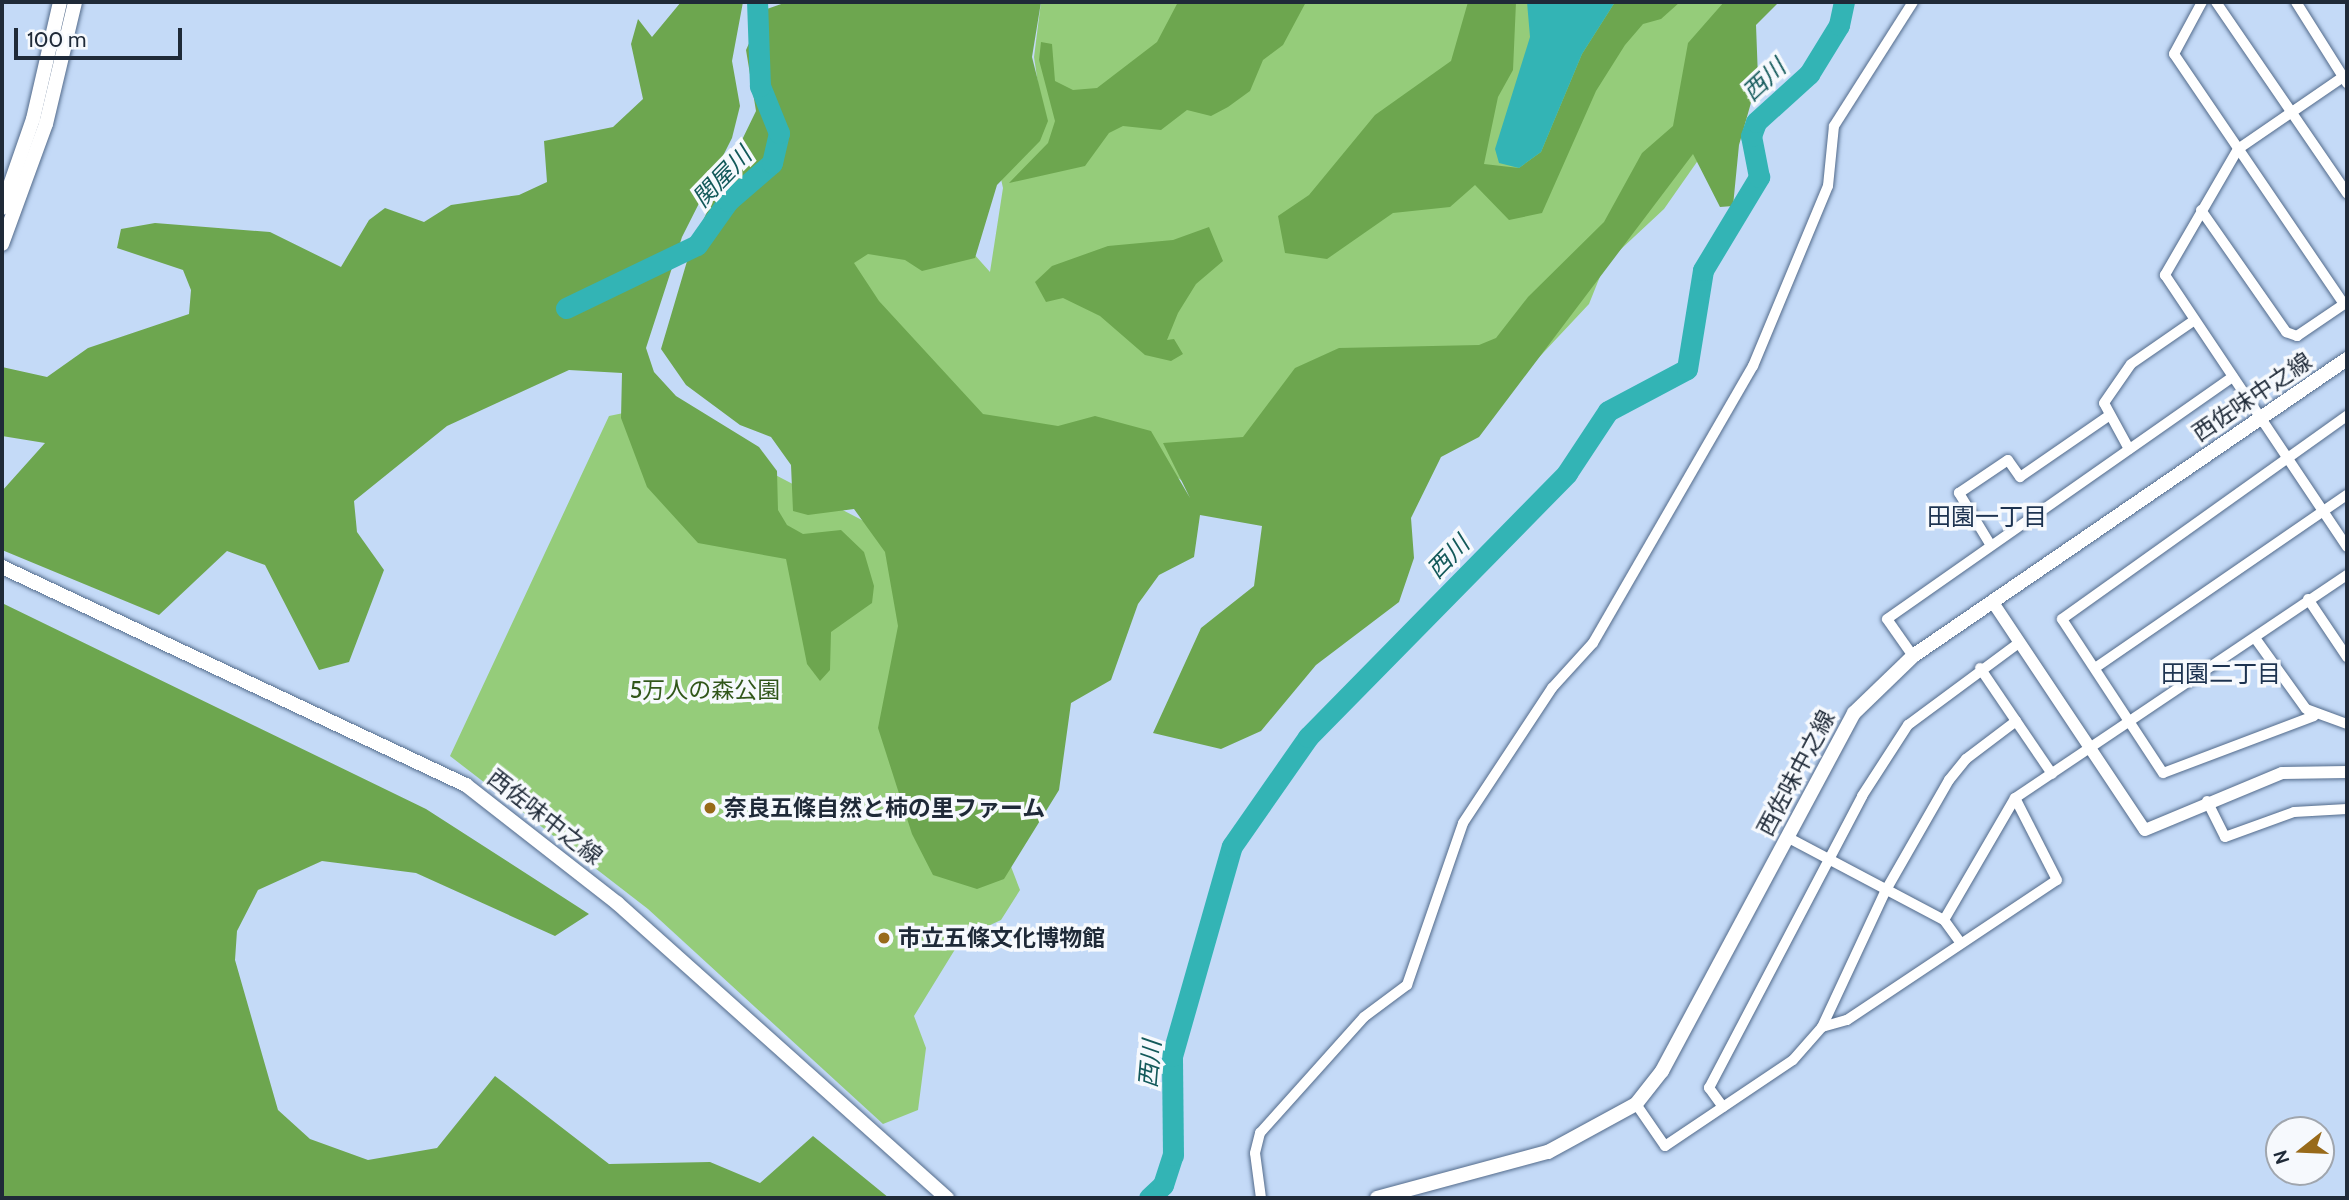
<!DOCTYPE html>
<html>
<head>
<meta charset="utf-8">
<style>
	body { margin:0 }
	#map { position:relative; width:2349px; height:1200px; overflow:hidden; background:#c4daf7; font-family:Cabin,"Noto Sans JP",sans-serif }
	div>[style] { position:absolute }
	.green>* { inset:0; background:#95cc7a }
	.forest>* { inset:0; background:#6da64f }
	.water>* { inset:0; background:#33b4b5 }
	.river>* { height:21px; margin:-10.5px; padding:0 10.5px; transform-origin:10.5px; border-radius:10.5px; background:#33b4b5 }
	.roads { filter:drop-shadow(0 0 2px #536b8b) drop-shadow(0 0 2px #536b8b) }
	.minor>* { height:10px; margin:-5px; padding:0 5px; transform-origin:5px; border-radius:5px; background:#fff }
	.tertiary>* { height:12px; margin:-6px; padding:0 6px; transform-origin:6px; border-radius:6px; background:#fff }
	.secondary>* { height:14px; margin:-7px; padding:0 7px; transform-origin:7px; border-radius:7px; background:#fff }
	.dots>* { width:19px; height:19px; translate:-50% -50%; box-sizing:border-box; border:4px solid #f6f9fd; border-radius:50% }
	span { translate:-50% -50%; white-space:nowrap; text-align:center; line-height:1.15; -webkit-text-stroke:7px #f6f9fd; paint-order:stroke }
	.street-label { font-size:23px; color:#1f2a38 }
	.park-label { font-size:23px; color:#31561a }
	.poi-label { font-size:23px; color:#1f2a38; font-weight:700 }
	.left { translate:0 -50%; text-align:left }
	.water-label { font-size:24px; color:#13595a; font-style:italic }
	.neighbourhood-label { font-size:24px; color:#1d3350 }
	.frame { position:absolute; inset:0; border:4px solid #1f2a38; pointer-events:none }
	.north { position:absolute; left:2265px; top:1116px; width:70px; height:70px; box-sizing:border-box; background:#f6f9fd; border:2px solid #a0a6ae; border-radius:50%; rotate:252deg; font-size:19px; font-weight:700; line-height:28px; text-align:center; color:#1f2a38 }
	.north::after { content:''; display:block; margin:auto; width:24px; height:32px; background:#986a1a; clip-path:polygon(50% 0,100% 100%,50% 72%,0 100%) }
	.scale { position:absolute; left:14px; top:28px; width:168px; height:32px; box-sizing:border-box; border:4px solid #1f2a38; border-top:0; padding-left:9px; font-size:21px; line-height:24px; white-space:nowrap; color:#1f2a38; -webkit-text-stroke:5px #f6f9fd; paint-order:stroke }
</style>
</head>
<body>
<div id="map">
	<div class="green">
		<i style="clip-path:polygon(1041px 2px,1764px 2px,1724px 43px,1727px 119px,1664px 209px,1605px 264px,1589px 304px,1479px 421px,1209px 499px,1144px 455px,984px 429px,847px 286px,850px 241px,973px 253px,990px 272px,1003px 188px,999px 170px,1042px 111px,1034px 57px)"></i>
		<i style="clip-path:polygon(667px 404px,716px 444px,881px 530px,1020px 890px,1001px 920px,962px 938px,914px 1016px,926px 1048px,918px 1110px,883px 1124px,648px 909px,450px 756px,609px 416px)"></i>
	</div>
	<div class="forest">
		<i style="clip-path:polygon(681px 2px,743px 2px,732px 61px,740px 106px,732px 138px,682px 237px,646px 348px,654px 372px,676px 396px,759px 447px,777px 471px,778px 510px,787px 525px,803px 534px,841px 530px,864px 552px,874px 586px,872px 603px,831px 632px,830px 670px,820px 681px,807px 664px,786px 559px,698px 543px,647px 487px,621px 418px,622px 373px,569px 370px,447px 426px,354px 501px,357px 532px,384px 570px,349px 662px,319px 670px,265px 565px,227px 551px,159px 615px,2px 550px,2px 491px,45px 443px,2px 436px,2px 367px,47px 377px,88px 348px,189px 314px,191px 290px,183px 270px,117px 248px,121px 229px,155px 223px,270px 232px,341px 267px,369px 220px,385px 208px,424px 222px,451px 205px,519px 195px,547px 182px,544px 141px,613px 127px,643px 99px,631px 44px,638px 19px,652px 37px)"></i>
		<i style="clip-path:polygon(787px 2px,1041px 2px,1032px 57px,1048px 121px,1040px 141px,997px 185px,975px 258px,922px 271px,905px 260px,868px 254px,854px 263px,879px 301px,983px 414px,1058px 426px,1095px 416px,1151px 431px,1190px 498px,1163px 443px,1243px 437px,1295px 368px,1339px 348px,1479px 345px,1496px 338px,1528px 297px,1604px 222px,1642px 153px,1673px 126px,1688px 43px,1724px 2px,1779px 2px,1756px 25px,1758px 78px,1739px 145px,1733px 206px,1720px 207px,1693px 154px,1479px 437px,1441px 457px,1411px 518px,1414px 558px,1399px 602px,1316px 665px,1261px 731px,1221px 749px,1153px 733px,1201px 628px,1254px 586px,1262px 526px,1200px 515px,1194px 557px,1159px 575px,1138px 604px,1111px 680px,1071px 703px,1059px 790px,1004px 879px,977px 889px,933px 875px,912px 834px,878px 728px,898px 626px,885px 552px,854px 509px,808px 515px,793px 511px,791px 465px,771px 437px,740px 425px,686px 385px,661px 349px,693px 241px,756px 111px,746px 50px,764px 10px)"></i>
		<i style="clip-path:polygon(1178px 2px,1306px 2px,1283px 45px,1263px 60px,1250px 91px,1228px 107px,1211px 116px,1187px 110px,1161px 130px,1123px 126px,1109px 133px,1085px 166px,1009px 183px,1048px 143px,1055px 121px,1039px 60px,1041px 42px,1052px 44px,1055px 81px,1073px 90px,1097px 88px,1157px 42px)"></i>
		<i style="clip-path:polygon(1468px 2px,1516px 2px,1513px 70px,1498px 97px,1484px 164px,1519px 168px,1541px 152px,1582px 54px,1615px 2px,1680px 2px,1661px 19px,1643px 24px,1625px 45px,1596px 91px,1542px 213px,1509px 220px,1475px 185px,1450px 207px,1393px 213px,1327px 259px,1285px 253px,1278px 216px,1309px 195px,1375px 115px,1451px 61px)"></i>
		<i style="clip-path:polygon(1209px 227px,1223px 261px,1196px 284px,1178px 313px,1167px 340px,1174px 339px,1183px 354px,1171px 361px,1145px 355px,1100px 316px,1063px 298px,1046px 302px,1035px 282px,1052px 266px,1108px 246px,1173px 240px)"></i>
		<i style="clip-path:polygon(2px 603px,426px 809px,589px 914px,555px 936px,416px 873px,322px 861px,258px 890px,237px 931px,235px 960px,278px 1110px,310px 1139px,368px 1160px,437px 1148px,495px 1076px,609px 1164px,710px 1162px,760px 1183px,813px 1136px,889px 1198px,2px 1198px)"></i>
	</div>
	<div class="water">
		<i style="clip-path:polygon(1527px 2px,1615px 2px,1582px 54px,1541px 152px,1519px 168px,1499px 163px,1495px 149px,1530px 37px)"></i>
	</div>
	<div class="river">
		<i style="left:566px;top:308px;width:145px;rotate:-25.7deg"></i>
		<i style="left:697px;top:245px;width:54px;rotate:-54.8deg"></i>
		<i style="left:728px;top:201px;width:58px;rotate:-40.8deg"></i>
		<i style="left:772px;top:163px;width:31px;rotate:-77deg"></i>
		<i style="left:779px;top:133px;width:51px;rotate:-112deg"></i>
		<i style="left:760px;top:86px;width:84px;rotate:-92deg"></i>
		<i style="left:1149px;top:1198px;width:19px;rotate:-43deg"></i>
		<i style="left:1163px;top:1185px;width:32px;rotate:-72deg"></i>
		<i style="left:1173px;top:1155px;width:99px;rotate:-90.6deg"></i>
		<i style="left:1172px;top:1056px;width:218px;rotate:-74.1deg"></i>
		<i style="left:1232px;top:846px;width:133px;rotate:-55.1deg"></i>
		<i style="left:1308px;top:737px;width:370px;rotate:-45.5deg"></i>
		<i style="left:1567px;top:473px;width:74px;rotate:-56.5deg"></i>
		<i style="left:1608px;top:411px;width:89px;rotate:-28deg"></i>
		<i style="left:1687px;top:369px;width:100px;rotate:-80.8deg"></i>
		<i style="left:1703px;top:270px;width:109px;rotate:-58.9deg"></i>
		<i style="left:1759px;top:177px;width:42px;rotate:-101deg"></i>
		<i style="left:1751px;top:136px;width:15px;rotate:-70deg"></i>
		<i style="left:1756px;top:122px;width:72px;rotate:-42.2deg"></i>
		<i style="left:1809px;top:74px;width:57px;rotate:-58.5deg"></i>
		<i style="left:1839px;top:25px;width:24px;rotate:-78deg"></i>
	</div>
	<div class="roads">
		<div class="minor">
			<i style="left:2202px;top:2px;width:59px;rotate:118.3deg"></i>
			<i style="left:2174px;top:54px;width:302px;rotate:55.8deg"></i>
			<i style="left:2216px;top:2px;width:232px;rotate:55.6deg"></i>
			<i style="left:2296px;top:2px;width:96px;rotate:57.8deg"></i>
			<i style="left:2343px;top:77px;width:127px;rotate:145.6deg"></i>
			<i style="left:2238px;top:149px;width:146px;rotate:120.1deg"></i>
			<i style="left:2165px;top:275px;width:327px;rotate:56.2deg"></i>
			<i style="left:2201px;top:210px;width:149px;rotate:55.1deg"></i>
			<i style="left:2286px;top:332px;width:12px;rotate:20deg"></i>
			<i style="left:2297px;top:336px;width:60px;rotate:-34.2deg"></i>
			<i style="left:2129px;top:449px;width:52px;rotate:-118.5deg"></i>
			<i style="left:2104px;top:403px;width:47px;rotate:-55.3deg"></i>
			<i style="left:2131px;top:364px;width:75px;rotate:-34.7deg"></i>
			<i style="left:1990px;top:544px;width:60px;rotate:-121.3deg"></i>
			<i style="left:1959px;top:493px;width:59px;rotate:-34deg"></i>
			<i style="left:2008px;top:460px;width:21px;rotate:55deg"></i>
			<i style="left:2020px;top:477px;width:106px;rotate:-34.6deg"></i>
			<i style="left:2308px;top:599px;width:70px;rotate:56.1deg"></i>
			<i style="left:2255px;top:638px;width:87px;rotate:54.3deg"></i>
			<i style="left:2306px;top:709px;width:44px;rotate:20.1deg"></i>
			<i style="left:1913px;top:656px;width:45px;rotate:-125.1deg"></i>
			<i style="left:1887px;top:619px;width:422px;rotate:-35deg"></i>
			<i style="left:1980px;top:668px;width:128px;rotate:55.8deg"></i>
			<i style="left:2095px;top:668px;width:306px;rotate:-34.5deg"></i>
			<i style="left:2314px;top:716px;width:161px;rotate:159.3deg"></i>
			<i style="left:2163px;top:773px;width:184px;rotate:-123.3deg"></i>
			<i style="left:2062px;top:619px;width:350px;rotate:-35.5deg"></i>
			<i style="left:2207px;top:801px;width:40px;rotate:63.4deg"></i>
			<i style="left:2225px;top:837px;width:73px;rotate:-19.9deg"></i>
			<i style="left:2294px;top:812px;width:53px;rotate:-3.2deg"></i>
			<i style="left:1787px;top:837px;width:178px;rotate:27.9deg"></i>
			<i style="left:1944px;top:920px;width:27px;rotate:54deg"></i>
			<i style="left:1944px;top:920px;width:141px;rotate:-59.8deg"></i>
			<i style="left:2015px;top:798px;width:400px;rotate:-33.9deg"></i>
			<i style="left:1822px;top:1027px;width:26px;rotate:-16deg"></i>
			<i style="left:1847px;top:1020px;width:252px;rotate:-33.7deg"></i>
			<i style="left:2057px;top:880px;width:92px;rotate:-117.1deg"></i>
			<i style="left:1636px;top:1104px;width:51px;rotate:55.4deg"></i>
			<i style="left:1665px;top:1146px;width:154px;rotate:-33.9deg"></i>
			<i style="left:1793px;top:1060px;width:44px;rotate:-48.7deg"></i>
			<i style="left:1822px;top:1027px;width:151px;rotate:-65deg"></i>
			<i style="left:1886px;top:890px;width:127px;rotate:-60.2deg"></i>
			<i style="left:1949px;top:780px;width:27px;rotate:-51deg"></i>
			<i style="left:1966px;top:759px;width:63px;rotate:-37.2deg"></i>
			<i style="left:1723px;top:1107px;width:24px;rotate:-126deg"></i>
			<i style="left:1709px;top:1088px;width:330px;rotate:-62.3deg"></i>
			<i style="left:1862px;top:796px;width:85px;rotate:-57.1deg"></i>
			<i style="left:1908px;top:725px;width:139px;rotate:-36.5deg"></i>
			<i style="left:1261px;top:1198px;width:45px;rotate:-97.6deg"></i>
			<i style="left:1255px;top:1153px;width:21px;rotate:-76deg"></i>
			<i style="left:1260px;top:1133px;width:156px;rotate:-48.1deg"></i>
			<i style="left:1364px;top:1017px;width:54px;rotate:-36.7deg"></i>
			<i style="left:1407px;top:985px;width:171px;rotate:-70.9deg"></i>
			<i style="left:1463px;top:823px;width:162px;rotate:-56.6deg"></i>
			<i style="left:1552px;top:688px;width:61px;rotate:-47.7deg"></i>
			<i style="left:1593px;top:643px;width:320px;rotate:-60deg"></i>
			<i style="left:1753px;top:366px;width:195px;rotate:-67.4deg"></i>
			<i style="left:1828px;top:186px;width:60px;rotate:-84.3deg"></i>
			<i style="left:1834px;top:126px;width:147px;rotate:-57.5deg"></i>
		</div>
		<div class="tertiary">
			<i style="left:1992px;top:601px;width:275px;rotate:56.3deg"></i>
			<i style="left:2145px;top:830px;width:148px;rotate:-22.6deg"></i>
			<i style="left:2282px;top:773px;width:65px;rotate:-0.9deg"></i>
		</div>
		<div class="secondary">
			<i style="left:2px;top:208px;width:94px;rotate:-70.8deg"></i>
			<i style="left:33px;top:119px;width:120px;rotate:-77deg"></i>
			<i style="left:2px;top:244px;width:128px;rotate:-69.9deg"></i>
			<i style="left:46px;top:124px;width:125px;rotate:-76.6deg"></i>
			<i style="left:2px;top:567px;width:513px;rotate:25.17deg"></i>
			<i style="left:466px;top:785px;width:192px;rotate:38deg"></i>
			<i style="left:617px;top:903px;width:443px;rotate:41.8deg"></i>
			<i style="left:1377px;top:1198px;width:177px;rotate:-15.1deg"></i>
			<i style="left:1548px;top:1152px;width:100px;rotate:-28.6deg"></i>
			<i style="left:1636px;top:1104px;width:42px;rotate:-51.8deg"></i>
			<i style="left:1662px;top:1071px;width:406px;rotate:-61.8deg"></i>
			<i style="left:1854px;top:713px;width:82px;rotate:-44deg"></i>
			<i style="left:1913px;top:656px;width:526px;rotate:-34.39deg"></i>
		</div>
	</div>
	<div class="dots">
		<i style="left:710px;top:808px;background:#986a1a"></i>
		<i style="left:884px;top:938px;background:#986a1a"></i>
	</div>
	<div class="street-label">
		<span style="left:2252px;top:397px;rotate:-34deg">西佐味中之線</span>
		<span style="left:1796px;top:773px;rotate:-62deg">西佐味中之線</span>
		<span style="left:545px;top:817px;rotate:38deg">西佐味中之線</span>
	</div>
	<div class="park-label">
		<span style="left:705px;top:690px">5万人の森公園</span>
	</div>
	<div class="poi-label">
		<span class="left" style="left:724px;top:808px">奈良五條自然と柿の里ファーム</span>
		<span class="left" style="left:898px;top:938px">市立五條文化博物館</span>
	</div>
	<div class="water-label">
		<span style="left:1764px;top:80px;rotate:-43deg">西川</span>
		<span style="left:722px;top:177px;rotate:-46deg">関屋川</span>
		<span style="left:1448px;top:557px;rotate:-46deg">西川</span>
		<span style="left:1150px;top:1064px;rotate:-85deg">西川</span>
	</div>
	<div class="neighbourhood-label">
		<span style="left:1987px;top:517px">田園一丁目</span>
		<span style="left:2221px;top:674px">田園二丁目</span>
	</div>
	<div class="frame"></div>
	<div class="north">N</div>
	<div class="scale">100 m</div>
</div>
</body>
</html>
